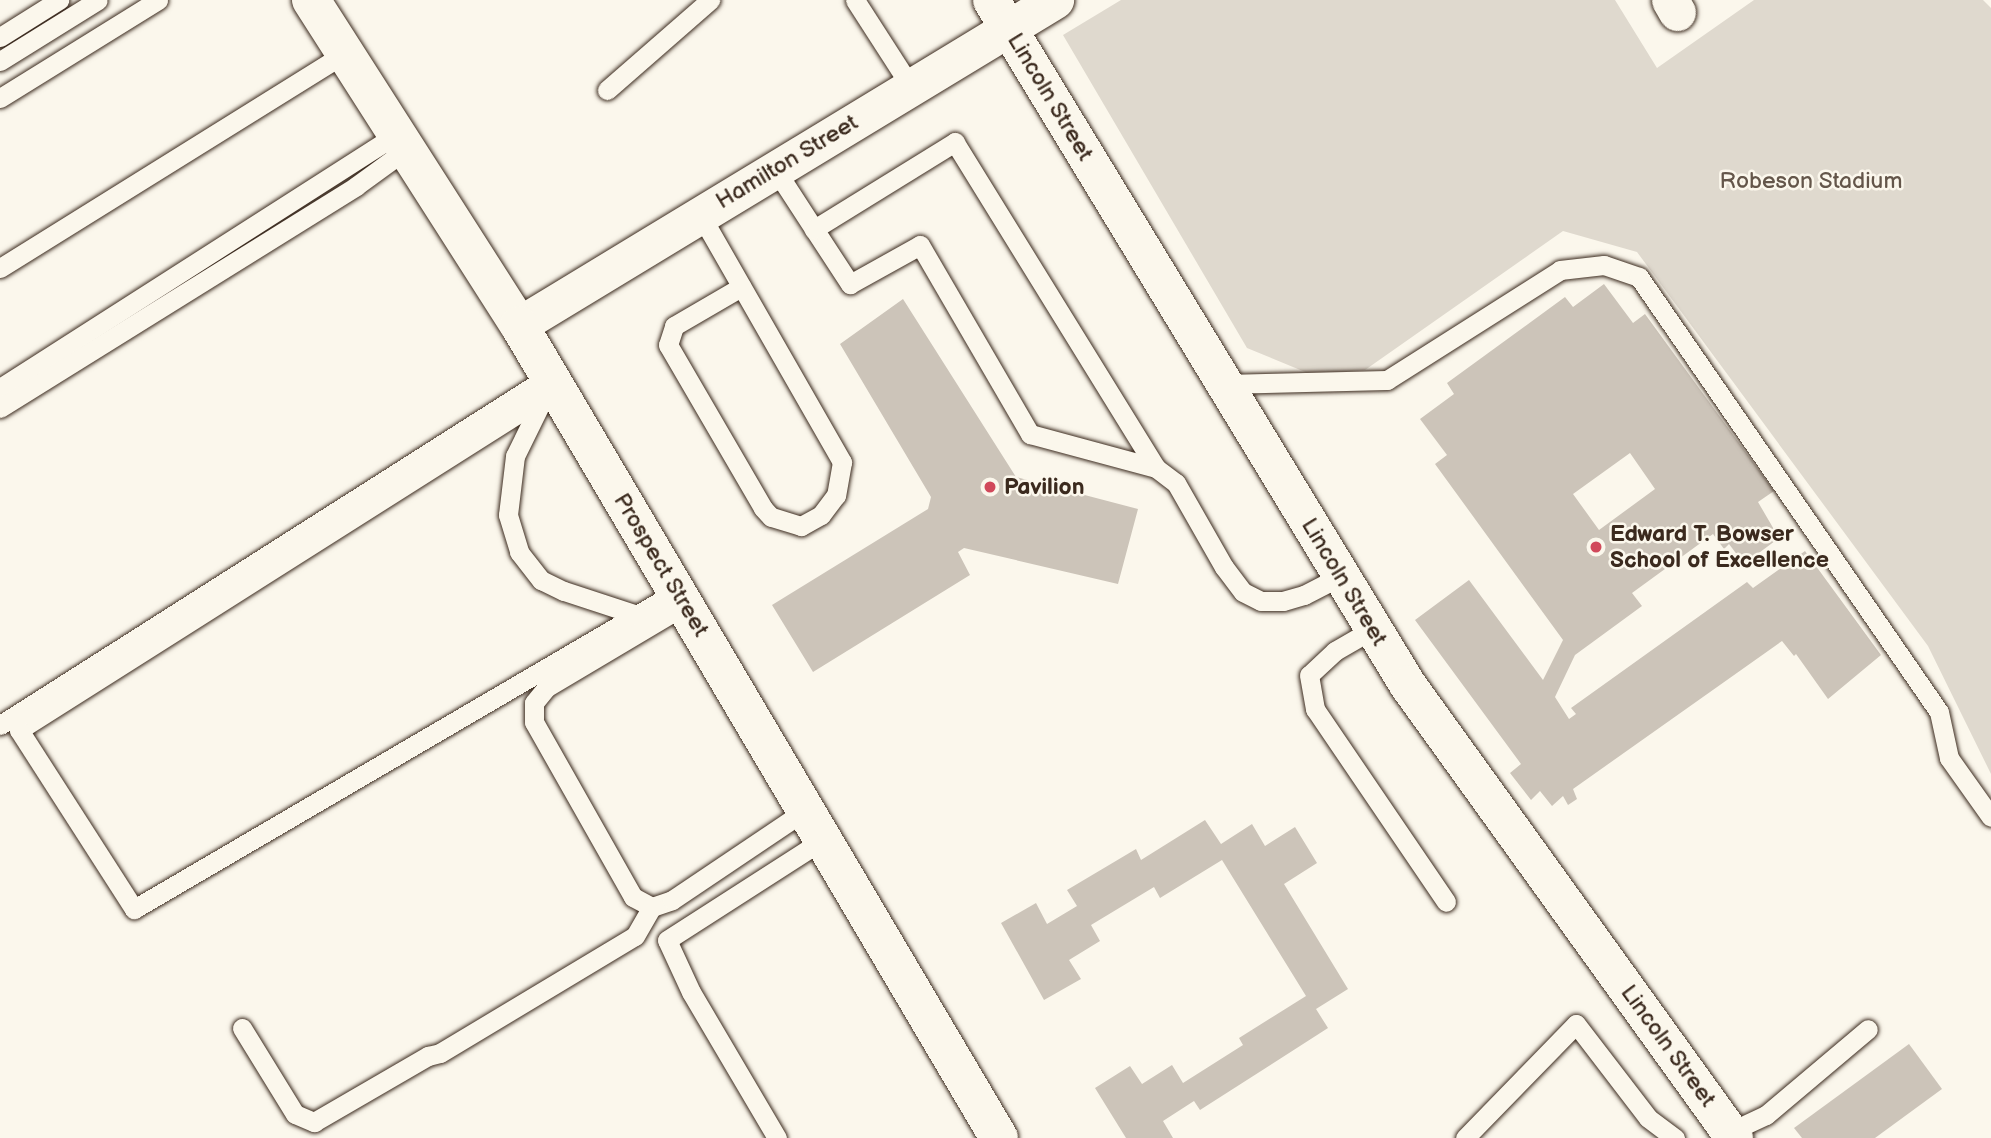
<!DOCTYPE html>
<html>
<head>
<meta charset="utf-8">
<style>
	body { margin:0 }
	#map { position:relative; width:1991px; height:1138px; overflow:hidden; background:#fbf7ec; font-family:"Balsamiq Sans",sans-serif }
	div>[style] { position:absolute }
	.green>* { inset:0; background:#dfd9ce }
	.building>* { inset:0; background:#ccc4b9 }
	.roads { filter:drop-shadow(0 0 2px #3b2a1e) drop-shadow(0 0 2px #3b2a1e) }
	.lane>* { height:19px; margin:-9.5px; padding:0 9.5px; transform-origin:9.5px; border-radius:9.5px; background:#fbf7ec }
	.street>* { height:37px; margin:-18.5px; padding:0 18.5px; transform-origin:18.5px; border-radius:18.5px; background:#fbf7ec }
	.secondary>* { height:38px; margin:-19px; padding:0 19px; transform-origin:19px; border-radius:19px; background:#fbf7ec }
	.dots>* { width:19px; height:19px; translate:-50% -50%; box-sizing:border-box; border:4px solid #fbf7ec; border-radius:50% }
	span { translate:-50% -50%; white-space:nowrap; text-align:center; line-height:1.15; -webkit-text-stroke:5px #fbf7ec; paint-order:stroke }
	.street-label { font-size:23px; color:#3b2a1e }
	.park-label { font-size:23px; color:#64564a }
	.poi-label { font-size:23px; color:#3b2a1e; font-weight:700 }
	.left { translate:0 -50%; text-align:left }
</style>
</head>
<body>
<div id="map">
	<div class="green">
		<i style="clip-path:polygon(1121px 0,1615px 0,1657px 68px,1754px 0,1983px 0,1991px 8px,1991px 774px,1928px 646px,1637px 252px,1563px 231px,1365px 370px,1310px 374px,1247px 348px,1063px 35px)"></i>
	</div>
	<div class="building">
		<i style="clip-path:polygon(evenodd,1604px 284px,1633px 323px,1645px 314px,1774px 491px,1758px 502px,1779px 538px,1744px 564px,1729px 544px,1724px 549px,1713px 534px,1632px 593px,1642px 606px,1575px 655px,1555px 697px,1569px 719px,1576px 714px,1571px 708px,1747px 582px,1753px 588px,1805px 551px,1881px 655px,1828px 699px,1796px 654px,1794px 656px,1782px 641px,1573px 789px,1577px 799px,1568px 805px,1563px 796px,1552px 806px,1540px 791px,1531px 800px,1510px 773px,1521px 764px,1415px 620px,1469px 580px,1543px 680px,1563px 640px,1435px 464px,1447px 455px,1420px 419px,1454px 394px,1447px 383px,1565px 297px,1573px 307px,1604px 284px,1630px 453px,1655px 489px,1599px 530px,1573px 494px,1630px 453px)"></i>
		<i style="clip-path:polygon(903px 299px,1016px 477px,1138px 509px,1118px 584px,964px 548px,958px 552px,970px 575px,813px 672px,772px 605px,928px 509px,931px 497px,840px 344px)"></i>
		<i style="clip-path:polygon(1205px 820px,1221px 844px,1252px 824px,1265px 846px,1295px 827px,1317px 863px,1284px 884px,1348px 989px,1316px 1009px,1328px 1028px,1200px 1110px,1194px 1101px,1163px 1121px,1173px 1138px,1126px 1138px,1095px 1088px,1130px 1066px,1142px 1084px,1172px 1065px,1183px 1083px,1243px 1045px,1239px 1038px,1306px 996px,1222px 860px,1160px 898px,1154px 887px,1091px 925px,1100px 941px,1069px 960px,1081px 979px,1044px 1000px,1001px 923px,1036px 903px,1047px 924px,1077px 906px,1067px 890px,1136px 849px,1141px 860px)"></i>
		<i style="clip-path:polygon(1909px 1044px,1942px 1089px,1875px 1138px,1802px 1138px,1794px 1128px)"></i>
	</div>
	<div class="roads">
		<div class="lane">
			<i style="left:855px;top:0;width:103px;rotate:57.2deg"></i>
			<i style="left:0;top:37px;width:70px;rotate:-32.1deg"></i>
			<i style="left:0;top:61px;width:115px;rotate:-31.9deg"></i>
			<i style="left:607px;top:90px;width:137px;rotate:-41.1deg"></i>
			<i style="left:0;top:98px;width:186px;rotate:-31.8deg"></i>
			<i style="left:775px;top:169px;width:72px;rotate:57deg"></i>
			<i style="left:814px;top:229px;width:66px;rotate:56.8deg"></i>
			<i style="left:850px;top:284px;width:80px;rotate:-29.1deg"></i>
			<i style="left:920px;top:245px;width:219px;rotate:59.8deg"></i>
			<i style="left:1030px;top:434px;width:131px;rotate:15.1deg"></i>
			<i style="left:1156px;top:468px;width:383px;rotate:-121.7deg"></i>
			<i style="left:955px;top:142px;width:166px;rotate:148.3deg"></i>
			<i style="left:700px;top:214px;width:286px;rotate:60.2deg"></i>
			<i style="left:842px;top:462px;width:34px;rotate:100deg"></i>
			<i style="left:836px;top:495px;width:25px;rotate:127deg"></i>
			<i style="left:821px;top:515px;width:23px;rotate:151deg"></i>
			<i style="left:801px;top:526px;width:31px;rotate:-163deg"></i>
			<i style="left:771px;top:517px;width:12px;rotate:-132deg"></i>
			<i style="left:763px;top:508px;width:189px;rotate:-120.2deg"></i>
			<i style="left:668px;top:345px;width:20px;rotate:-72deg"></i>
			<i style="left:674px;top:326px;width:78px;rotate:-30.2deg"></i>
			<i style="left:0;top:268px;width:407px;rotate:-31.9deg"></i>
			<i style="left:1224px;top:384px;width:163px;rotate:-1.4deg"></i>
			<i style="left:1387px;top:380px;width:205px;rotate:-32.4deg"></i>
			<i style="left:1560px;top:270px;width:44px;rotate:-6.5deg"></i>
			<i style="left:1604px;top:265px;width:37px;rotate:19deg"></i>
			<i style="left:1639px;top:277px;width:528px;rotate:55.41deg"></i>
			<i style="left:1939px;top:712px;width:47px;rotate:77.7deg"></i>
			<i style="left:1949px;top:758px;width:72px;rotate:54.6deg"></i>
			<i style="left:0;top:388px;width:471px;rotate:-32.6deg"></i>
			<i style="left:557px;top:389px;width:637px;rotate:147.63deg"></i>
			<i style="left:19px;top:730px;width:213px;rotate:57.3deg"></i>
			<i style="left:134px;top:909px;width:628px;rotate:-30.32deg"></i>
			<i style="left:542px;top:401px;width:61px;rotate:116.1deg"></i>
			<i style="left:515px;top:456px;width:59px;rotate:96.8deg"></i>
			<i style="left:508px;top:515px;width:39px;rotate:73deg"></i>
			<i style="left:519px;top:552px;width:36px;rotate:52deg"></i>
			<i style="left:541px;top:580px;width:25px;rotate:26deg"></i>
			<i style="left:564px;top:591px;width:77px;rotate:18.2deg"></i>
			<i style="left:0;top:408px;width:420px;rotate:-31.9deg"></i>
			<i style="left:356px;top:186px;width:63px;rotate:-36deg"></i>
			<i style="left:1156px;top:468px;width:25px;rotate:37deg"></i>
			<i style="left:1176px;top:483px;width:97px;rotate:60.3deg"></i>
			<i style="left:1224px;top:567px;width:31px;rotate:53deg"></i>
			<i style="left:1243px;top:592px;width:20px;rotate:27deg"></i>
			<i style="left:1261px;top:601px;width:22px"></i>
			<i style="left:1283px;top:601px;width:22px;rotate:-16deg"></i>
			<i style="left:1304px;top:595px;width:42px;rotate:-27.2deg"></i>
			<i style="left:685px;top:605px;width:162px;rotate:149.2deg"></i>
			<i style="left:546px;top:688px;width:19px;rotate:129deg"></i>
			<i style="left:534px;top:703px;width:19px;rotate:90deg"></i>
			<i style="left:534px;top:722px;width:201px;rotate:60.5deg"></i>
			<i style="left:633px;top:897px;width:21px;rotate:28deg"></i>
			<i style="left:652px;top:907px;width:21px;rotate:-19deg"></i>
			<i style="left:672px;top:900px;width:161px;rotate:-33.9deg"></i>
			<i style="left:1373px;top:629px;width:44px;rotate:149.9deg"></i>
			<i style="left:1335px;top:651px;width:35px;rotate:137deg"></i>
			<i style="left:1309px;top:675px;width:35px;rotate:80deg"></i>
			<i style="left:1315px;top:709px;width:233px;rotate:55.8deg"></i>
			<i style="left:0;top:725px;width:651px;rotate:-32.44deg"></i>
			<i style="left:242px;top:1028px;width:101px;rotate:58.4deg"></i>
			<i style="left:295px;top:1114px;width:21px;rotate:23deg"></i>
			<i style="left:314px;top:1122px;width:132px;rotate:-30.1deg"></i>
			<i style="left:428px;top:1056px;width:12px;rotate:-14deg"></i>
			<i style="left:440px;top:1053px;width:227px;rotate:-31deg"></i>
			<i style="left:635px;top:936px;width:34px;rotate:-60deg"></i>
			<i style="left:1723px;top:1135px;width:47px;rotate:-24.9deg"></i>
			<i style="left:1766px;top:1115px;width:133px;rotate:-40.1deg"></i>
			<i style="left:777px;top:1138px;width:169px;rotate:-120.5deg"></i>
			<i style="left:691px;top:992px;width:57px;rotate:-114.8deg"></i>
			<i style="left:667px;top:940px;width:185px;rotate:-32.7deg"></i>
			<i style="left:1465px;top:1138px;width:159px;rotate:-45.8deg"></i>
			<i style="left:1576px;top:1024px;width:118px;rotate:52.5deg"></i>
			<i style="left:1648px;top:1118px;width:34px;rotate:37deg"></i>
		</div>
		<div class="street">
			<i style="left:991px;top:0;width:801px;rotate:58.69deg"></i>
			<i style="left:1407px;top:684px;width:560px;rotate:54.24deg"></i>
			<i style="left:1670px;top:0;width:14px;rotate:60deg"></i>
			<i style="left:519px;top:325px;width:627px;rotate:-31.23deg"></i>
		</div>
		<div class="secondary">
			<i style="left:311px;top:0;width:386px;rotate:57.4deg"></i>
			<i style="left:519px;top:325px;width:944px;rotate:59.44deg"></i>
		</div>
	</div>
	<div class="dots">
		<i style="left:990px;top:487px;background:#d1495b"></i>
		<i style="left:1596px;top:547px;background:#d1495b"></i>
	</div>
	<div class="street-label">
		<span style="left:1050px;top:97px;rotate:59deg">Lincoln Street</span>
		<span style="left:787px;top:162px;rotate:-31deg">Hamilton Street</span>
		<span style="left:661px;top:565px;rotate:59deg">Prospect Street</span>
		<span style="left:1344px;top:582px;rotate:59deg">Lincoln Street</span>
		<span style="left:1668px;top:1046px;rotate:54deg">Lincoln Street</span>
	</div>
	<div class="park-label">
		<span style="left:1811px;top:181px">Robeson Stadium</span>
	</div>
	<div class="poi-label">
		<span class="left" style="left:1004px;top:487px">Pavilion</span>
		<span class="left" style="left:1610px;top:547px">Edward T. Bowser<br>School of Excellence</span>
	</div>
</div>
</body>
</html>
